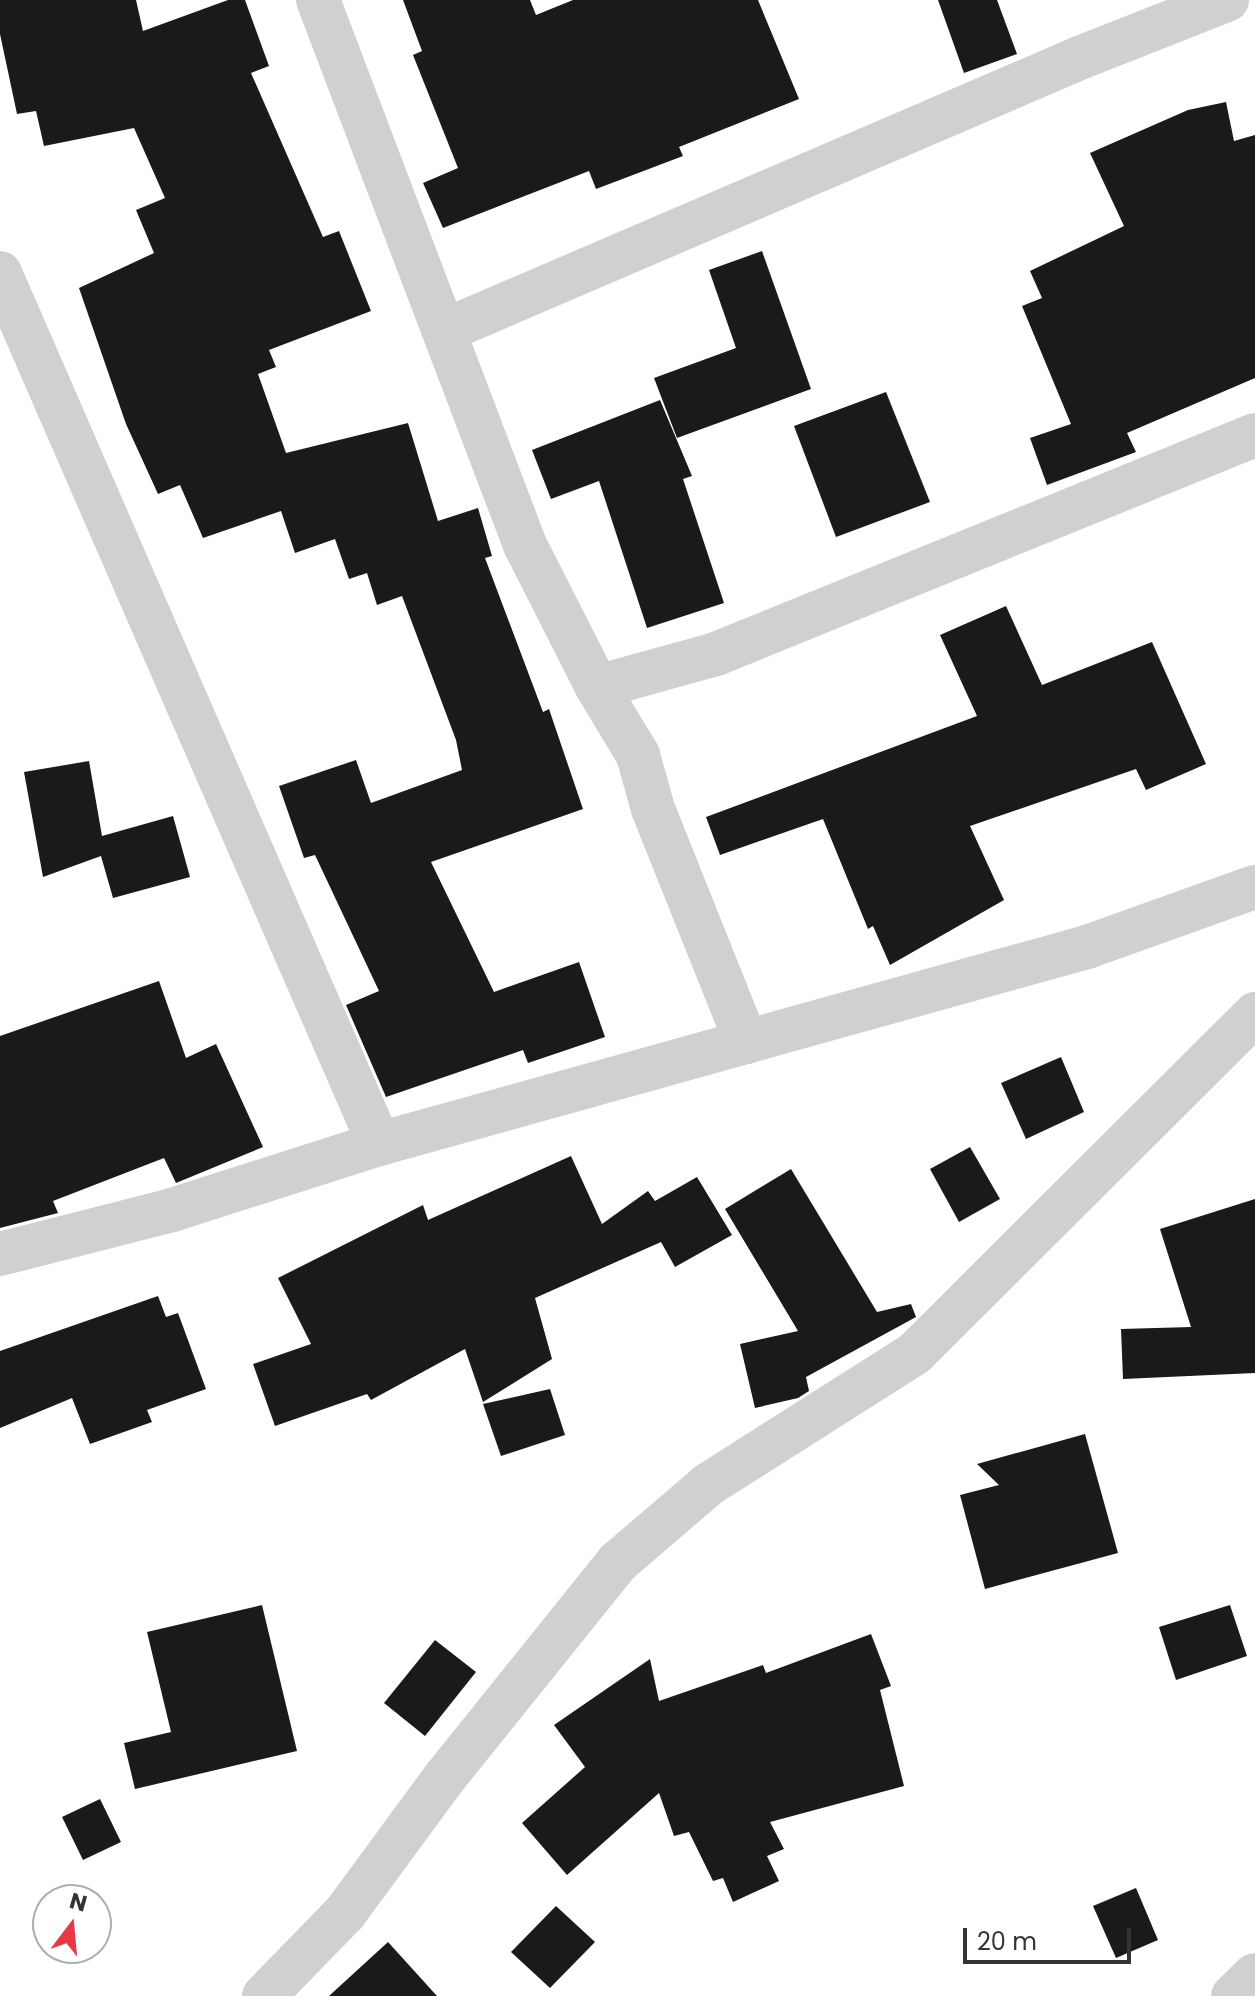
<!DOCTYPE html>
<html>
<head>
<meta charset="utf-8">
<style>
	body { margin:0 }
	#map { position:relative; width:1255px; height:1996px; overflow:hidden; background:#fff; font-family:Poppins,sans-serif }
	div>[style] { position:absolute }
	.building>* { inset:0; background:#1a1a1a }
	.minor>* { height:44px; margin:-22px; padding:0 22px; transform-origin:22px; border-radius:22px; background:#d0d0d0 }
	span { translate:-50% -50%; white-space:nowrap; text-align:center; line-height:1.15; -webkit-text-stroke:8px #fff; paint-order:stroke }
	.north { position:absolute; left:32px; top:1884px; width:80px; height:80px; box-sizing:border-box; background:#fff; border:2px solid #adadad; border-radius:50%; rotate:16deg; font-size:22px; font-weight:700; line-height:32px; text-align:center; color:#333 }
	.north::after { content:''; display:block; margin:auto; width:28px; height:36px; background:#e63946; clip-path:polygon(50% 0,100% 100%,50% 72%,0 100%) }
	.scale { position:absolute; left:963px; top:1928px; width:168px; height:36px; box-sizing:border-box; border:4px solid #333; border-top:0; padding-left:10px; font-size:24px; line-height:28px; white-space:nowrap; color:#333; -webkit-text-stroke:6px #fff; paint-order:stroke }
</style>
</head>
<body>
<div id="map">
	<div class="building">
		<i style="clip-path:polygon(0 0,136px 0,143px 31px,228px 0,245px 0,269px 66px,251px 73px,323px 237px,339px 231px,371px 311px,269px 350px,276px 367px,258px 374px,286px 453px,408px 423px,438px 521px,478px 508px,492px 556px,485px 558px,543px 712px,549px 709px,583px 809px,431px 862px,494px 992px,579px 962px,605px 1037px,528px 1063px,523px 1050px,386px 1097px,346px 1005px,379px 991px,315px 855px,304px 858px,279px 786px,356px 760px,371px 803px,462px 770px,456px 740px,402px 596px,377px 605px,367px 573px,349px 579px,335px 539px,295px 553px,281px 511px,203px 538px,180px 485px,158px 494px,126px 424px,79px 288px,154px 253px,136px 210px,165px 198px,134px 128px,44px 146px,36px 111px,17px 114px,0 34px)"></i>
		<i style="clip-path:polygon(403px 0,530px 0,536px 15px,573px 0,758px 0,799px 99px,679px 147px,683px 156px,596px 189px,589px 171px,443px 228px,423px 183px,458px 168px,413px 55px,422px 51px)"></i>
		<i style="clip-path:polygon(938px 0,997px 0,1017px 54px,964px 73px)"></i>
		<i style="clip-path:polygon(1226px 102px,1234px 141px,1255px 135px,1255px 378px,1127px 433px,1136px 452px,1047px 485px,1030px 438px,1071px 424px,1022px 306px,1042px 298px,1030px 271px,1124px 226px,1090px 153px,1188px 110px)"></i>
		<i style="clip-path:polygon(762px 251px,811px 389px,677px 438px,654px 378px,736px 348px,709px 270px)"></i>
		<i style="clip-path:polygon(886px 392px,930px 502px,836px 537px,794px 426px)"></i>
		<i style="clip-path:polygon(660px 400px,692px 476px,683px 479px,724px 603px,647px 628px,599px 481px,551px 499px,532px 450px)"></i>
		<i style="clip-path:polygon(1006px 606px,1042px 685px,1152px 642px,1206px 764px,1146px 790px,1136px 769px,970px 826px,1004px 900px,890px 965px,873px 926px,868px 929px,823px 819px,720px 855px,706px 817px,977px 716px,940px 635px)"></i>
		<i style="clip-path:polygon(89px 761px,102px 836px,173px 816px,190px 877px,113px 898px,101px 856px,43px 877px,24px 772px)"></i>
		<i style="clip-path:polygon(159px 981px,186px 1058px,216px 1044px,263px 1147px,176px 1183px,164px 1158px,53px 1201px,58px 1213px,0 1228px,0 1036px)"></i>
		<i style="clip-path:polygon(1061px 1057px,1084px 1112px,1026px 1139px,1001px 1083px)"></i>
		<i style="clip-path:polygon(970px 1147px,1000px 1199px,959px 1222px,930px 1169px)"></i>
		<i style="clip-path:polygon(571px 1156px,602px 1224px,648px 1191px,655px 1201px,697px 1177px,732px 1235px,675px 1267px,661px 1242px,535px 1298px,552px 1359px,483px 1402px,465px 1349px,371px 1400px,367px 1394px,275px 1426px,253px 1364px,311px 1344px,278px 1278px,423px 1205px,428px 1220px)"></i>
		<i style="clip-path:polygon(791px 1169px,877px 1312px,911px 1304px,916px 1317px,806px 1377px,809px 1391px,798px 1398px,755px 1408px,740px 1344px,798px 1331px,725px 1209px)"></i>
		<i style="clip-path:polygon(1255px 1199px,1255px 1373px,1123px 1379px,1121px 1329px,1191px 1327px,1160px 1229px)"></i>
		<i style="clip-path:polygon(158px 1296px,166px 1317px,178px 1313px,206px 1389px,147px 1410px,152px 1422px,90px 1444px,72px 1398px,0 1428px,0 1351px)"></i>
		<i style="clip-path:polygon(550px 1389px,565px 1435px,501px 1456px,483px 1404px)"></i>
		<i style="clip-path:polygon(1085px 1434px,1118px 1553px,985px 1589px,960px 1495px,999px 1485px,977px 1464px)"></i>
		<i style="clip-path:polygon(262px 1605px,297px 1751px,135px 1789px,124px 1743px,171px 1732px,147px 1632px)"></i>
		<i style="clip-path:polygon(1230px 1605px,1247px 1656px,1176px 1680px,1159px 1627px)"></i>
		<i style="clip-path:polygon(871px 1634px,891px 1686px,880px 1690px,904px 1786px,770px 1822px,784px 1849px,767px 1856px,779px 1881px,733px 1902px,723px 1878px,713px 1881px,689px 1832px,674px 1836px,659px 1793px,567px 1875px,522px 1823px,585px 1767px,554px 1725px,650px 1659px,659px 1701px,763px 1665px,766px 1673px)"></i>
		<i style="clip-path:polygon(435px 1640px,476px 1672px,425px 1736px,384px 1703px)"></i>
		<i style="clip-path:polygon(100px 1799px,121px 1842px,83px 1860px,62px 1817px)"></i>
		<i style="clip-path:polygon(1136px 1888px,1158px 1940px,1116px 1958px,1093px 1906px)"></i>
		<i style="clip-path:polygon(556px 1906px,595px 1942px,550px 1988px,511px 1952px)"></i>
		<i style="clip-path:polygon(388px 1942px,437px 1996px,329px 1996px)"></i>
	</div>
	<div class="minor">
		<i style="left:318px;top:0;width:583px;rotate:69.2deg"></i>
		<i style="left:525px;top:545px;width:159px;rotate:63.1deg"></i>
		<i style="left:597px;top:687px;width:123px;rotate:-15.5deg"></i>
		<i style="left:716px;top:654px;width:582px;rotate:-22.11deg"></i>
		<i style="left:0;top:273px;width:950px;rotate:66.48deg"></i>
		<i style="left:446px;top:330px;width:692px;rotate:-23.23deg"></i>
		<i style="left:1082px;top:57px;width:156px;rotate:-21.5deg"></i>
		<i style="left:597px;top:687px;width:79px;rotate:58.9deg"></i>
		<i style="left:638px;top:755px;width:56px;rotate:74.5deg"></i>
		<i style="left:653px;top:809px;width:251px;rotate:68.2deg"></i>
		<i style="left:0;top:1254px;width:178px;rotate:-14.3deg"></i>
		<i style="left:172px;top:1210px;width:217px;rotate:-17.7deg"></i>
		<i style="left:379px;top:1144px;width:735px;rotate:-15.55deg"></i>
		<i style="left:1087px;top:947px;width:178px;rotate:-19.7deg"></i>
		<i style="left:264px;top:1996px;width:116px;rotate:-45.7deg"></i>
		<i style="left:345px;top:1913px;width:169px;rotate:-53.7deg"></i>
		<i style="left:445px;top:1777px;width:276px;rotate:-51.2deg"></i>
		<i style="left:618px;top:1562px;width:120px;rotate:-40.6deg"></i>
		<i style="left:709px;top:1484px;width:243px;rotate:-32.4deg"></i>
		<i style="left:914px;top:1354px;width:482px;rotate:-44.9deg"></i>
		<i style="left:1233px;top:1996px;width:30px;rotate:-44deg"></i>
	</div>
	<div class="north">N</div>
	<div class="scale">20 m</div>
</div>
</body>
</html>
